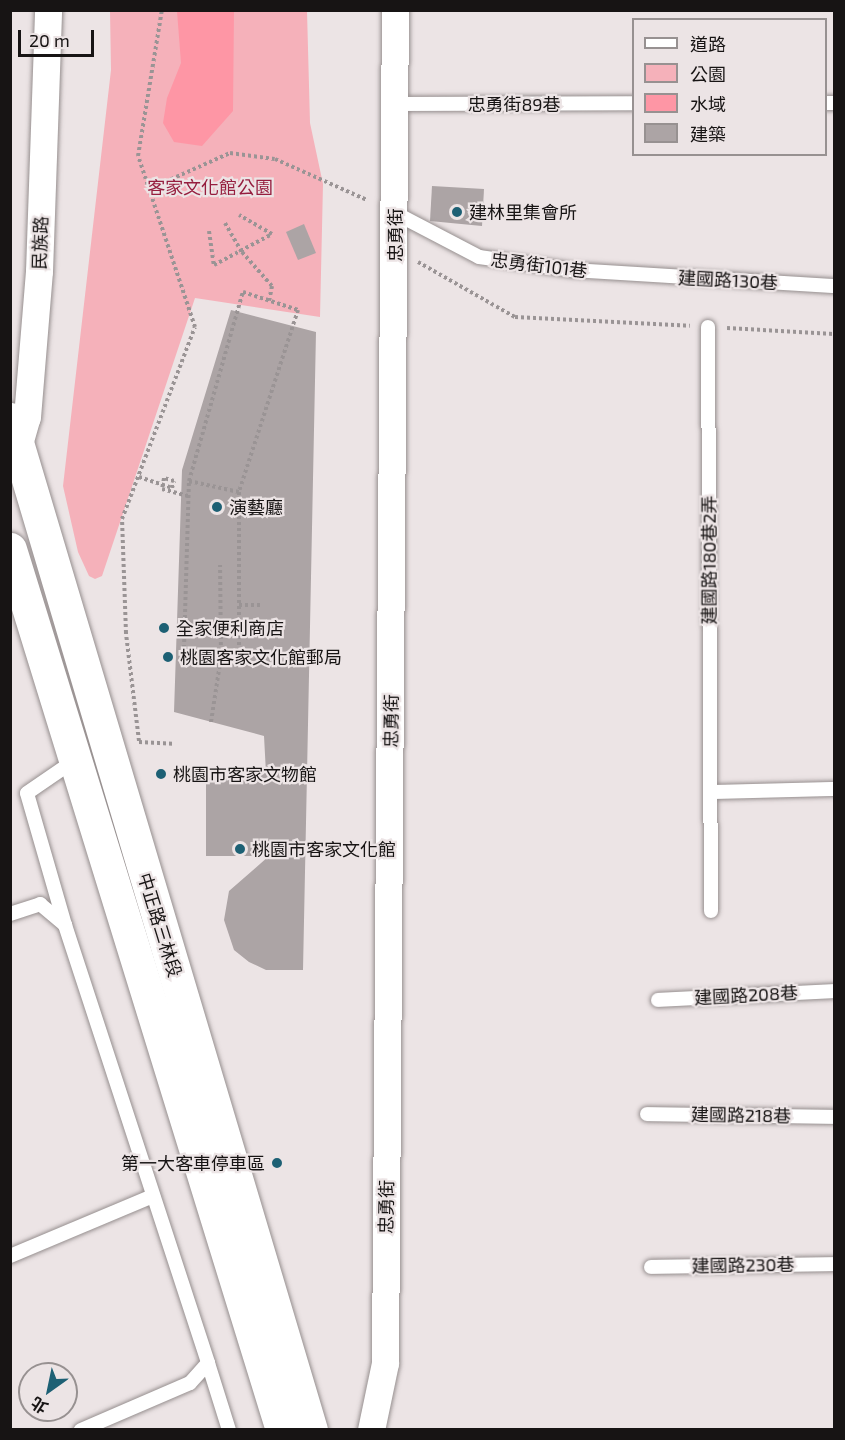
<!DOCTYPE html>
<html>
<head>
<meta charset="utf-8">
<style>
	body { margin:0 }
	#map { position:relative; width:845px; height:1440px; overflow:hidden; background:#ece4e5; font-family:"Exo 2","Noto Sans TC",sans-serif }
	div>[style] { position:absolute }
	.green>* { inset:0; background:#f5b1ba }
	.water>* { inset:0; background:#fe96a5 }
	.building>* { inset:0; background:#aca4a5 }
	.path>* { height:4px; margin-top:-2px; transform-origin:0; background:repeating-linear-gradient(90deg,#9a9495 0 3px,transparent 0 6px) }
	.roads { filter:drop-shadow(0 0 2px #968f8f) drop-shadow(0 0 2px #968f8f) }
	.service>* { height:14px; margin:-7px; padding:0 7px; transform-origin:7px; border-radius:7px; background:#fff }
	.minor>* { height:27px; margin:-13.5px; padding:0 13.5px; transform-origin:13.5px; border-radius:13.5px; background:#fff }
	.secondary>* { height:33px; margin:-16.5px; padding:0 16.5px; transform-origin:16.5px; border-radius:16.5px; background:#fff }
	.path-bridge>* { height:4px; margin-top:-2px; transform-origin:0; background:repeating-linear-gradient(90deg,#9a9495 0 3px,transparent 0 6px) }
	.dots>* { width:16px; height:16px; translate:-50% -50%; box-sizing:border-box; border:3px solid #ece4e5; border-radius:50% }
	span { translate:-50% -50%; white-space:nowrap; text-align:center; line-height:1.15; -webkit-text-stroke:4.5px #ece4e5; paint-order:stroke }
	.street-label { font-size:18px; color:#171414 }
	.park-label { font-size:18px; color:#961e3f }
	.poi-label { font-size:18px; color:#171414 }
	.left { translate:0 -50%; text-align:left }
	.right { translate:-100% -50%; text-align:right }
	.frame { position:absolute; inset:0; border:12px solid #171414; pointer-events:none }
	.legend { position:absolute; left:632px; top:18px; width:195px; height:138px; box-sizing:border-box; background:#ece4e5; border:2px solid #979191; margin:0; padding:8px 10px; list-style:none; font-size:18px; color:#171414 }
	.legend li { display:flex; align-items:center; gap:12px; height:30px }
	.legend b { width:30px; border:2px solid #979191 }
	.north { position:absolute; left:18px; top:1362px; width:60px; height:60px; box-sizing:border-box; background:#ece4e5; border:2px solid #979191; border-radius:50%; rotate:213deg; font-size:16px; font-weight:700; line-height:24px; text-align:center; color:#171414 }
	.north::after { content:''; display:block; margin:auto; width:21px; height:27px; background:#1d6074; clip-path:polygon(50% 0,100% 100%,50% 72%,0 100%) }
	.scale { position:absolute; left:18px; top:30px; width:76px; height:27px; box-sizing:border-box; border:3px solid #171414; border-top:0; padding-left:8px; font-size:18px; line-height:21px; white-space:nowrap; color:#171414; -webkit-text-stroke:4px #ece4e5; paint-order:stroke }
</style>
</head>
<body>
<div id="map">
	<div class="green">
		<i style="clip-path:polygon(110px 11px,307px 11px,310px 123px,323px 184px,320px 317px,195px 298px,102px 576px,95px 579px,89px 576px,78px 552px,63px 486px,111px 70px)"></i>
	</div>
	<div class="water">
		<i style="clip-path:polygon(177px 11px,234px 11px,233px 111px,202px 146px,174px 142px,163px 123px,167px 98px,181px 63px)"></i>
	</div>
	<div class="building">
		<i style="clip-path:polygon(432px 186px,484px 189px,482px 226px,430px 221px)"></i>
		<i style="clip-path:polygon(304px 224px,316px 253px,298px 260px,286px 232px)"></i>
		<i style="clip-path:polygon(231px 310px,316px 332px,303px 970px,266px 970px,249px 962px,234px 950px,224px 920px,229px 891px,269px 856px,206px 856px,206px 778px,266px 773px,264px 736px,174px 712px,182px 470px)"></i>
	</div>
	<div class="path">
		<i style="left:149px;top:189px;width:89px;rotate:-24deg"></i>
		<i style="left:230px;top:153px;width:45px;rotate:7.6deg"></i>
		<i style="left:275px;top:159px;width:101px;rotate:24deg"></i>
		<i style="left:225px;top:223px;width:34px;rotate:60deg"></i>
		<i style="left:242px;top:252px;width:45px;rotate:48.6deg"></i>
		<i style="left:272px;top:286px;width:15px;rotate:101deg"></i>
		<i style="left:209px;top:231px;width:34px;rotate:82deg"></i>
		<i style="left:214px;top:265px;width:66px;rotate:-28.1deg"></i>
		<i style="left:272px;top:234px;width:38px;rotate:-150deg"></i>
		<i style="left:418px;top:262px;width:112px;rotate:29.6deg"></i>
		<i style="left:515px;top:317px;width:175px;rotate:2.9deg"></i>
		<i style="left:243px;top:292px;width:58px;rotate:18.1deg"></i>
		<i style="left:298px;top:310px;width:191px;rotate:108deg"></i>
		<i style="left:239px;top:492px;width:170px;rotate:90deg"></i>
		<i style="left:239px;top:662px;width:57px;rotate:-165.7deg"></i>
		<i style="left:184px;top:648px;width:167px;rotate:-88.3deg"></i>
		<i style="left:189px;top:481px;width:197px;rotate:-74.1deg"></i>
		<i style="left:727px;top:328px;width:107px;rotate:3.2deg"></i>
		<i style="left:139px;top:477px;width:35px;rotate:18deg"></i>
		<i style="left:189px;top:481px;width:51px;rotate:12.4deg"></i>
		<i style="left:239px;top:605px;width:21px"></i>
		<i style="left:211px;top:722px;width:66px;rotate:-81.3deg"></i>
		<i style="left:221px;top:657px;width:92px;rotate:-90.6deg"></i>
		<i style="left:139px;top:741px;width:109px;rotate:-96.9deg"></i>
		<i style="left:126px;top:633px;width:114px;rotate:-92deg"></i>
		<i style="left:122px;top:519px;width:205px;rotate:-69.2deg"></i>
		<i style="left:195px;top:327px;width:180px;rotate:-108.4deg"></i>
		<i style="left:138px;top:156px;width:148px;rotate:-80.7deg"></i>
		<i style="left:139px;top:742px;width:34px;rotate:3deg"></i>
	</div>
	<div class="roads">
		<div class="service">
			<i style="left:826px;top:103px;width:8px"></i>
			<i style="left:396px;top:104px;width:238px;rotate:-0.2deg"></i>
			<i style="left:395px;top:213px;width:95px;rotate:27.6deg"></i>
			<i style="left:479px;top:257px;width:93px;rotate:8deg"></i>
			<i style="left:571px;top:270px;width:263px;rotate:3.5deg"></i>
			<i style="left:708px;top:327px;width:584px;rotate:89.71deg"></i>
			<i style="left:711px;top:792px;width:123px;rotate:-1.4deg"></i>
			<i style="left:10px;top:914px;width:32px;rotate:-18deg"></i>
			<i style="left:40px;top:904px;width:33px;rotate:40deg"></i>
			<i style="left:65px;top:925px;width:461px;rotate:71.9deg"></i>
			<i style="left:208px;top:1363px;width:27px;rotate:132deg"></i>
			<i style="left:190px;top:1383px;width:119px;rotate:156.7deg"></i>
			<i style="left:65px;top:925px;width:137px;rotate:-106.1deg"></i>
			<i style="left:27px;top:793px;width:58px;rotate:-34.5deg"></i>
			<i style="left:658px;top:1000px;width:176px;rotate:-2.9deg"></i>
			<i style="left:647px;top:1114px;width:187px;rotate:0.9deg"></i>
			<i style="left:10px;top:1256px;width:155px;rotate:-22.8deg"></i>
			<i style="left:651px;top:1267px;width:183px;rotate:-0.9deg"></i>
			<i style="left:208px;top:1363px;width:70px;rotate:72.6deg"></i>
		</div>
		<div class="minor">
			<i style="left:17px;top:451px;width:35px;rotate:-74deg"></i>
			<i style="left:27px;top:417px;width:146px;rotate:-85.3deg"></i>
			<i style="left:39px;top:271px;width:261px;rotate:-88deg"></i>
			<i style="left:371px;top:1430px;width:68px;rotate:-78.2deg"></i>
			<i style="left:385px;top:1363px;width:1353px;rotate:-89.58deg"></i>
		</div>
		<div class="secondary">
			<i style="left:10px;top:419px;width:1055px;rotate:73.42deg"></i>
			<i style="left:10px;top:549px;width:922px;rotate:72.84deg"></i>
		</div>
	</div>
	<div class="path-bridge">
		<i style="left:172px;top:488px;width:7px;rotate:-74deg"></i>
		<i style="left:174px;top:481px;width:10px;rotate:-163deg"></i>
		<i style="left:164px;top:478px;width:11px;rotate:100deg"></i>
		<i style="left:162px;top:489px;width:27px;rotate:15deg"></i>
	</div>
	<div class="dots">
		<i style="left:457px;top:212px;background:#1d6074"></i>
		<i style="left:217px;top:507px;background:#1d6074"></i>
		<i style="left:164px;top:628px;background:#1d6074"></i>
		<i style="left:168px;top:657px;background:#1d6074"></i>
		<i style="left:161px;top:774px;background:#1d6074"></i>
		<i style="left:240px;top:849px;background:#1d6074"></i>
		<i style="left:277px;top:1163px;background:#1d6074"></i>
	</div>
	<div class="street-label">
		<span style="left:514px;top:104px">忠勇街89巷</span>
		<span style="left:395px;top:235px;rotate:-90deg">忠勇街</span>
		<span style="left:40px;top:243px;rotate:-88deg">民族路</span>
		<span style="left:539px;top:265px;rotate:7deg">忠勇街101巷</span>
		<span style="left:728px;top:280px;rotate:3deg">建國路130巷</span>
		<span style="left:709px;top:560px;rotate:-90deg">建國路180巷2弄</span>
		<span style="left:391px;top:721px;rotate:-89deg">忠勇街</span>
		<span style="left:160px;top:925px;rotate:73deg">中正路三林段</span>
		<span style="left:746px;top:995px;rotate:-3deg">建國路208巷</span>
		<span style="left:741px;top:1115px;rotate:1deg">建國路218巷</span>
		<span style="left:386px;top:1207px;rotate:-89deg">忠勇街</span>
		<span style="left:743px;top:1265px;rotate:-1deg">建國路230巷</span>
	</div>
	<div class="park-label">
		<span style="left:210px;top:187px">客家文化館公園</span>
	</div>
	<div class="poi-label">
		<span class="left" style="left:469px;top:212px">建林里集會所</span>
		<span class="left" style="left:229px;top:507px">演藝廳</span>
		<span class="left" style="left:176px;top:628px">全家便利商店</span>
		<span class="left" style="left:180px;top:657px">桃園客家文化館郵局</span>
		<span class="left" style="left:173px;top:774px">桃園市客家文物館</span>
		<span class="left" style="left:252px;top:849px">桃園市客家文化館</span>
		<span class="right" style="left:265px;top:1163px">第一大客車停車區</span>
	</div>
	<div class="frame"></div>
	<ul class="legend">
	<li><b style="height:8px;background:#fff"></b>道路</li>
	<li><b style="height:16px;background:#f5b1ba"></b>公園</li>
	<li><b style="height:16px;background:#fe96a5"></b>水域</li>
	<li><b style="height:16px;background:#aca4a5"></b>建築</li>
	</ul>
	<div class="north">北</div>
	<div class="scale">20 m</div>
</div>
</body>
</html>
